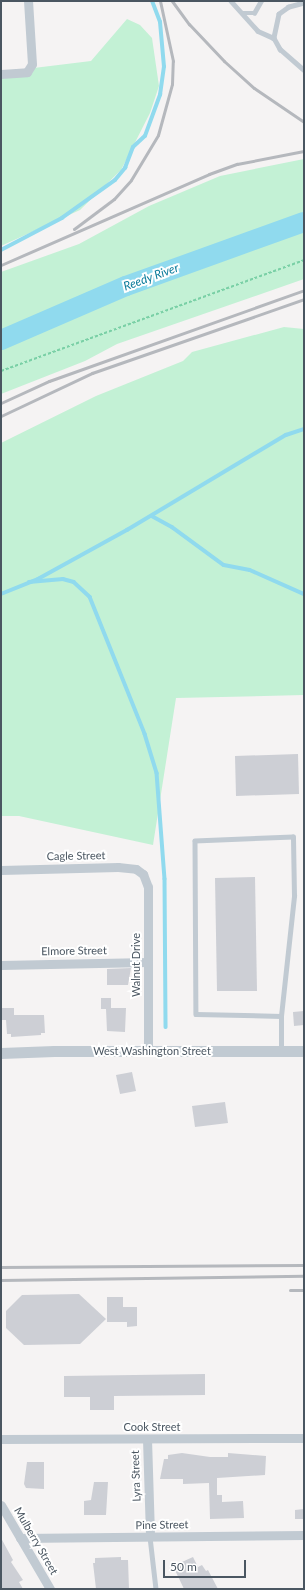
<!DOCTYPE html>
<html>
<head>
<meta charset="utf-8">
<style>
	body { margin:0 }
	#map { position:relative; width:305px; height:1590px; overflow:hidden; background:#f5f3f3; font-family:Lato,sans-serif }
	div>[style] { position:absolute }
	.green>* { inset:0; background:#c3f1d5 }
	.stream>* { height:3.5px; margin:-1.75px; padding:0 1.75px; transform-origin:1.75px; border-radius:1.75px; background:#90daee }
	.river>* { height:20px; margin:-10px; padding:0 10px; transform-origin:10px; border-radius:10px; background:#90daee }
	.building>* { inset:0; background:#cdcfd5 }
	.path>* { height:2px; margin-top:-1px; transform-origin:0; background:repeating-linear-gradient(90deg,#7ad0a6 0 3px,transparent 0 5px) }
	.service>* { height:4.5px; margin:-2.25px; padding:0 2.25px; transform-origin:2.25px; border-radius:2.25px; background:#c1cad2 }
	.minor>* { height:9px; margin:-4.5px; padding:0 4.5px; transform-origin:4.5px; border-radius:4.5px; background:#c1cad2 }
	.tertiary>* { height:11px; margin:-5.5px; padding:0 5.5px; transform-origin:5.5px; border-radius:5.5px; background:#c1cad2 }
	.rail>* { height:3px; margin:-1.5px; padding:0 1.5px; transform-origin:1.5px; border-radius:1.5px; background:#b5b8bd }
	span { translate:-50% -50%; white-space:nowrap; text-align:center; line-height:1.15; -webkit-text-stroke:4px #fff; paint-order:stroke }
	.street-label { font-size:11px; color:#4a5661 }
	.water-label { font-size:12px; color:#0c7c9b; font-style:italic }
	.frame { position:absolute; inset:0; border:2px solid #4a5661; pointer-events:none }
	.scale { position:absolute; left:163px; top:1560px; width:83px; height:18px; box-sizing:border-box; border:2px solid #4a5661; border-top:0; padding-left:5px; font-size:12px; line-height:14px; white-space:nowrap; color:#4a5661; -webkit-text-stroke:3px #fff; paint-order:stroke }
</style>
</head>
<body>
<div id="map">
	<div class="green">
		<i style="clip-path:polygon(127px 19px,140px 25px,152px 38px,159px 86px,150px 113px,121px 170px,80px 210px,1px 246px,1px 72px,91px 61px)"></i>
		<i style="clip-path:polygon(304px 159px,304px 279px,117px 344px,85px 361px,1px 394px,1px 272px,79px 244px,149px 206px,220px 176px)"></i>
		<i style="clip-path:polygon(284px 327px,304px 329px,304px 695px,176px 698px,153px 845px,19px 816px,1px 816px,1px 443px,96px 396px,183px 361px,192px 352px)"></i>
	</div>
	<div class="stream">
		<i style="left:1px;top:250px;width:69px;rotate:-27.7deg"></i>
		<i style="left:62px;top:218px;width:65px;rotate:-35.6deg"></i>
		<i style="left:115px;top:180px;width:16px;rotate:-50deg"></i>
		<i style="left:125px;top:168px;width:22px;rotate:-69deg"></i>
		<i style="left:133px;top:147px;width:16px;rotate:-43deg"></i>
		<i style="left:145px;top:136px;width:44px;rotate:-69.9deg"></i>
		<i style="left:160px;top:95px;width:28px;rotate:-82deg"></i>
		<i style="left:164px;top:67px;width:45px;rotate:-95.1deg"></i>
		<i style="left:160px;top:22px;width:22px;rotate:-111deg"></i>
		<i style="left:152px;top:516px;width:23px;rotate:29deg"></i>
		<i style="left:172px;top:527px;width:64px;rotate:36.2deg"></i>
		<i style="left:224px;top:565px;width:26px;rotate:11deg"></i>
		<i style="left:250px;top:570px;width:59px;rotate:24deg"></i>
		<i style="left:29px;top:582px;width:34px;rotate:-5deg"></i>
		<i style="left:63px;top:579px;width:11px;rotate:15deg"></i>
		<i style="left:74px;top:582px;width:22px;rotate:43deg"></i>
		<i style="left:90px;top:597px;width:148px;rotate:68.1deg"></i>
		<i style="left:145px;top:734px;width:41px;rotate:72.9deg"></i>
		<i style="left:157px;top:773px;width:106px;rotate:85.7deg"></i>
		<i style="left:165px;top:879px;width:148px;rotate:89.6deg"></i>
		<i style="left:1px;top:594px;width:40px;rotate:-22deg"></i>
		<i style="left:38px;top:579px;width:102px;rotate:-28.8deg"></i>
		<i style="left:127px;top:530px;width:185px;rotate:-30.9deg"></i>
		<i style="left:286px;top:435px;width:19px;rotate:-18deg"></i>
	</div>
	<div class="river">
		<i style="left:1px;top:340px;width:136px;rotate:-23.4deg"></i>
		<i style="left:126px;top:286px;width:189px;rotate:-19.8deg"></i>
	</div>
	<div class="building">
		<i style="clip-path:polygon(298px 754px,299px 794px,236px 796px,235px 756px)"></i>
		<i style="clip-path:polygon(255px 877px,257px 991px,217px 991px,215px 878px)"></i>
		<i style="clip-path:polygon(131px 968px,128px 985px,107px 985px,107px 969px)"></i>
		<i style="clip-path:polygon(101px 998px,111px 998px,111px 1008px,126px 1008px,125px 1032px,107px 1031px,106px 1009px,101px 1009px)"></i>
		<i style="clip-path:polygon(1px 1008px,14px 1008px,14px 1015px,44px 1015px,45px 1033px,41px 1033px,41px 1035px,11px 1037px,11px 1034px,7px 1034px,6px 1020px,1px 1020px)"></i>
		<i style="clip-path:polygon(304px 1011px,304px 1025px,294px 1026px,293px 1012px)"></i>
		<i style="clip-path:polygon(132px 1072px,136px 1091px,120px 1094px,116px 1075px)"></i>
		<i style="clip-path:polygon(225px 1102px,228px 1123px,195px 1127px,192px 1106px)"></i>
		<i style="clip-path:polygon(79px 1294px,106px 1319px,80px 1344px,24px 1345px,6px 1328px,6px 1311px,22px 1295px)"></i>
		<i style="clip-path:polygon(107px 1297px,123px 1297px,123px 1307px,137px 1307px,137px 1326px,127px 1327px,127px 1322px,107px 1322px)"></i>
		<i style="clip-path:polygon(205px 1374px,205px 1395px,114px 1396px,114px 1410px,90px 1410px,90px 1397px,64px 1397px,64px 1376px)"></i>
		<i style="clip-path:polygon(182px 1453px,210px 1457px,228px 1457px,228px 1453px,266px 1456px,265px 1475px,217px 1478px,217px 1495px,222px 1495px,222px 1502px,243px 1501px,244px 1518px,210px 1519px,209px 1483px,183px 1484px,183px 1479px,160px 1479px,164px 1459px,168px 1459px,168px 1455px)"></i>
		<i style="clip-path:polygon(27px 1462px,44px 1462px,44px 1489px,26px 1488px,24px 1484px)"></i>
		<i style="clip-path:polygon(94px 1482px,108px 1482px,106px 1515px,84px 1515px,84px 1501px,91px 1500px)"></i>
		<i style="clip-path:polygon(304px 1509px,304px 1519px,295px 1519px,295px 1510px)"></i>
		<i style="clip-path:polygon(1px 1538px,13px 1560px,11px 1562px,23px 1580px,19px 1582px,23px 1589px,3px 1589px,1px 1586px)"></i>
		<i style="clip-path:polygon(121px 1557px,121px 1560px,128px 1560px,129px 1589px,96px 1589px,93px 1563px,95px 1563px,95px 1558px)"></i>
		<i style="clip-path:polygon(193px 1557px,198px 1567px,202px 1565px,206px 1571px,208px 1570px,218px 1589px,184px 1589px,173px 1566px)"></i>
	</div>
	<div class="path">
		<i style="left:1px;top:371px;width:323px;rotate:-20.1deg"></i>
	</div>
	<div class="service">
		<i style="left:231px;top:1px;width:40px;rotate:48deg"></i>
		<i style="left:258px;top:31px;width:17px;rotate:24deg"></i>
		<i style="left:304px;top:3px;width:16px;rotate:165deg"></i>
		<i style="left:289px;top:7px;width:12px;rotate:145deg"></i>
		<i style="left:279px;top:14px;width:25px;rotate:102deg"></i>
		<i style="left:274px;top:38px;width:13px;rotate:61deg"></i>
		<i style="left:280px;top:49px;width:32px;rotate:41deg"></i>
		<i style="left:243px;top:13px;width:11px"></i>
		<i style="left:254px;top:13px;width:14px;rotate:-60deg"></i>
		<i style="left:281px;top:1051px;width:35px;rotate:-90deg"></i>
		<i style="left:281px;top:1016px;width:121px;rotate:-83.8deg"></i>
		<i style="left:294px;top:896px;width:59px;rotate:-91deg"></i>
		<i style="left:293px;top:837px;width:98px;rotate:177.7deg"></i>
		<i style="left:195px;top:841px;width:173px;rotate:89.7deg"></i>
		<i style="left:196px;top:1014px;width:85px;rotate:1.3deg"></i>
		<i style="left:150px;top:1537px;width:52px;rotate:83.4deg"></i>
	</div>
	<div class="minor">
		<i style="left:1px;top:74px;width:26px;rotate:-4deg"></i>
		<i style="left:27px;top:72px;width:9px;rotate:-58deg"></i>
		<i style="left:32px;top:64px;width:63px;rotate:-93.6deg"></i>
		<i style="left:1px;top:870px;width:117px;rotate:-1.5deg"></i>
		<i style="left:118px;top:867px;width:18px;rotate:6deg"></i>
		<i style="left:136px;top:869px;width:9px;rotate:36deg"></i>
		<i style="left:143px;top:874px;width:14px;rotate:69deg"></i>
		<i style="left:148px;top:887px;width:164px;rotate:90deg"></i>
		<i style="left:1px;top:965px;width:147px;rotate:-1.2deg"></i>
		<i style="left:1px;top:1439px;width:303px;rotate:-0.2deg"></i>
		<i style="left:147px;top:1439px;width:98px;rotate:88.2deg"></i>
		<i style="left:1px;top:1505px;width:97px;rotate:59.7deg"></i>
		<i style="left:20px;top:1538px;width:284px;rotate:-0.6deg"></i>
	</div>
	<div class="tertiary">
		<i style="left:1px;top:1053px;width:53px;rotate:-2.2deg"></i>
		<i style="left:54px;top:1051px;width:250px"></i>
	</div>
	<div class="rail">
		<i style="left:172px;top:1px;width:29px;rotate:54deg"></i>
		<i style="left:189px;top:24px;width:51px;rotate:46.6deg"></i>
		<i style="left:224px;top:61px;width:40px;rotate:42deg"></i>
		<i style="left:254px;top:88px;width:60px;rotate:34.2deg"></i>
		<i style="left:74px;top:229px;width:50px;rotate:-36.9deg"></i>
		<i style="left:114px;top:199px;width:25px;rotate:-48deg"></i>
		<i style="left:131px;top:180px;width:52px;rotate:-59deg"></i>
		<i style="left:158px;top:135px;width:53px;rotate:-74.6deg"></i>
		<i style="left:172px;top:84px;width:23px;rotate:-88deg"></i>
		<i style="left:173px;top:61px;width:61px;rotate:-102.2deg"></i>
		<i style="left:1px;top:265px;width:227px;rotate:-23.6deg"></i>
		<i style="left:209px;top:174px;width:30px;rotate:-20deg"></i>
		<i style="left:237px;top:164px;width:68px;rotate:-11deg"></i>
		<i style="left:1px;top:403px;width:53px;rotate:-24.6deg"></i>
		<i style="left:49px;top:381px;width:271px;rotate:-19.6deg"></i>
		<i style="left:1px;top:416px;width:101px;rotate:-25.3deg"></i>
		<i style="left:92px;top:373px;width:225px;rotate:-19.2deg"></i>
		<i style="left:1px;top:1267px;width:303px;rotate:-0.4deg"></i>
		<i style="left:1px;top:1280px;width:303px;rotate:-0.8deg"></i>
		<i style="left:290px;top:1290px;width:14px"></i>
	</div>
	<div class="street-label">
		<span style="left:76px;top:856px;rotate:-1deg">Cagle Street</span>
		<span style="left:74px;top:951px;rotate:-1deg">Elmore Street</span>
		<span style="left:136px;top:965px;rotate:-90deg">Walnut Drive</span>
		<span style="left:152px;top:1051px">West Washington Street</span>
		<span style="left:152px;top:1427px">Cook Street</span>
		<span style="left:136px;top:1476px;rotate:-92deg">Lyra Street</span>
		<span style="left:162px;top:1525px;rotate:-1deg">Pine Street</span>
		<span style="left:36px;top:1541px;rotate:60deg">Mulberry Street</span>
	</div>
	<div class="water-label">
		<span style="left:151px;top:277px;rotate:-20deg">Reedy River</span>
	</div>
	<div class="frame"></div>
	<div class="scale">50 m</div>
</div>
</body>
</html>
